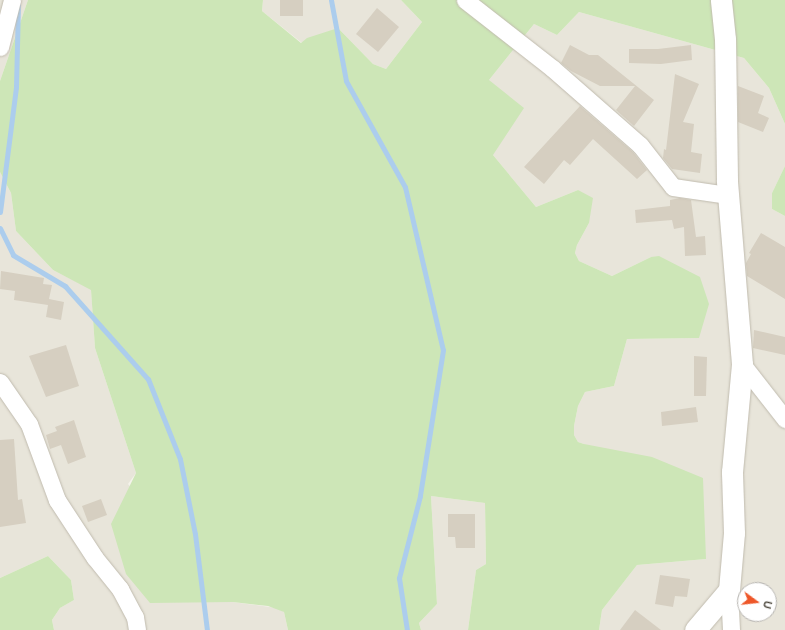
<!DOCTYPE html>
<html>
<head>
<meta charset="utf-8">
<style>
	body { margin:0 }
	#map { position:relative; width:785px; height:630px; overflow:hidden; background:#f5f3eb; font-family:Cabin,sans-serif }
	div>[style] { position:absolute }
	.residential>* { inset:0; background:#e8e5da }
	.green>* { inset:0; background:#cde6b7 }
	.stream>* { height:5px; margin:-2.5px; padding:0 2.5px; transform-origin:2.5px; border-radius:2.5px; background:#accded }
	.building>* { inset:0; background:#d6cfc1 }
	.roads { filter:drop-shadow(0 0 1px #c0bbae) drop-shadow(0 0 1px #c0bbae) }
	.minor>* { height:17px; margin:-8.5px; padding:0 8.5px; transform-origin:8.5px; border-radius:8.5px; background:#fff }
	.tertiary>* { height:21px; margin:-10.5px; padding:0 10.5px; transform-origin:10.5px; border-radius:10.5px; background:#fff }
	span { translate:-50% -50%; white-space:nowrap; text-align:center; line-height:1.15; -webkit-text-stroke:3.5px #fff; paint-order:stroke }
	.north { position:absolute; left:737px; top:582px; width:40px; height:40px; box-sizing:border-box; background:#fff; border:1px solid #b6b4b0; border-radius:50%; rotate:105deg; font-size:11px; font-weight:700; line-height:16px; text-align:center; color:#494439 }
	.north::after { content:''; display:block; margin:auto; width:14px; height:18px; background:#ee5729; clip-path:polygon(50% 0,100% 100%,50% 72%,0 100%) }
</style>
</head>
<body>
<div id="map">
	<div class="residential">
		<i style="clip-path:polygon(0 0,28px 0,0 81px)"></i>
		<i style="clip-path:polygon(263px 0,401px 0,422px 22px,386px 69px,373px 64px,338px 28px,302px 43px,262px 11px)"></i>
		<i style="clip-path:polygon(evenodd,579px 12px,744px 58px,769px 88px,785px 124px,785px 166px,772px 193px,772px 209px,785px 216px,785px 630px,599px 630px,602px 610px,637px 565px,706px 559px,584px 444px,578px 442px,574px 435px,574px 426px,578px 406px,585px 392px,614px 386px,627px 339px,698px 338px,651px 257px,612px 276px,579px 261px,575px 253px,577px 245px,589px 223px,578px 190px,536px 207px,493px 155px,489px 80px,534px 24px,557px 35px,579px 12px,745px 590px,769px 590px,769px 614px,745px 614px,745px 590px)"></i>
		<i style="clip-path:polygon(0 172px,11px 193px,16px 231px,53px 270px,91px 289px,95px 348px,136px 473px,128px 484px,233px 602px,277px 608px,284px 612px,288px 630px,54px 630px,52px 620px,60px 608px,74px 600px,71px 580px,48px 556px,0 578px)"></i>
		<i style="clip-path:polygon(431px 496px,485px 503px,486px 564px,476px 570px,468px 630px,421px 630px,419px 623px,437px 604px)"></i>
	</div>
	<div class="green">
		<i style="clip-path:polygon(28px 0,263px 0,262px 11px,301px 43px,307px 38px,338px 28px,373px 64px,386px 69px,422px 22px,401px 0,785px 0,785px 124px,769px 88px,744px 58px,579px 12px,557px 35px,534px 24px,489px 80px,524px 108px,493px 155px,536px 207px,578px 190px,593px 198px,589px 223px,577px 245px,575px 253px,579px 261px,612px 276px,651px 257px,659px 256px,700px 277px,709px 304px,699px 338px,627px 339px,614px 386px,585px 392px,578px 406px,574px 426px,574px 435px,578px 442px,584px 444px,652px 457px,703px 478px,706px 559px,637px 565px,602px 610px,599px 630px,468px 630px,476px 570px,486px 564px,485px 503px,431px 496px,437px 604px,419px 623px,421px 630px,288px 630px,284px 612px,268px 606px,233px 602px,150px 603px,126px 574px,111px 524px,136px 473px,95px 348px,91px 290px,53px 270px,16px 231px,11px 193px,0 172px,0 81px)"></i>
		<i style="clip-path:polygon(785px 166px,785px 216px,772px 209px,772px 193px)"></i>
		<i style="clip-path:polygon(48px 556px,71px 580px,74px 600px,60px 608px,52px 620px,54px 630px,0 630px,0 578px)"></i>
	</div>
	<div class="stream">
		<i style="left:331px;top:0;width:82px;rotate:79.5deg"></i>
		<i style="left:346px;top:81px;width:121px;rotate:60.9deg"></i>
		<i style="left:405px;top:187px;width:167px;rotate:76.9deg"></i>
		<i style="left:443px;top:350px;width:148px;rotate:99deg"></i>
		<i style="left:420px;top:496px;width:85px;rotate:104.4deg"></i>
		<i style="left:399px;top:578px;width:53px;rotate:81.3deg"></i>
		<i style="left:0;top:212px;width:126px;rotate:-82.7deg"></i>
		<i style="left:16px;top:87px;width:82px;rotate:-88.6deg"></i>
		<i style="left:0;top:228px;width:30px;rotate:64deg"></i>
		<i style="left:13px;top:255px;width:61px;rotate:30.8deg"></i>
		<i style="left:65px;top:286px;width:125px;rotate:48.3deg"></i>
		<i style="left:148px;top:379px;width:86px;rotate:68.2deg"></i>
		<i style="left:180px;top:459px;width:76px;rotate:78.7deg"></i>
		<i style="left:195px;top:534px;width:97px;rotate:82.9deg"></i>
	</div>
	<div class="building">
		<i style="clip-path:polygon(280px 0,303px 0,303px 16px,280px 16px)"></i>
		<i style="clip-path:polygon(377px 8px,399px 27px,378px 52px,356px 34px)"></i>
		<i style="clip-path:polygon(570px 45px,589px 55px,598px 55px,654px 100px,634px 126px,616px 110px,635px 86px,600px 86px,571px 71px,561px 63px)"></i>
		<i style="clip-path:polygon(691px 45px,692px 60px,661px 64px,629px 63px,629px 49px,658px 49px)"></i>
		<i style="clip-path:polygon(675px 74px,699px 84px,683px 122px,694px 124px,691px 152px,702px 154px,700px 173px,672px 169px,663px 158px,664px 149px,666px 150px)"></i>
		<i style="clip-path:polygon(738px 86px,764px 96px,758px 113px,769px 118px,763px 132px,738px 122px)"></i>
		<i style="clip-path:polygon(580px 106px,633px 152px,647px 170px,637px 179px,593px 139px,570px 165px,564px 160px,544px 184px,524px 167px)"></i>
		<i style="clip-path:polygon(680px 198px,691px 200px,696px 237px,705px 236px,706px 255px,685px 256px,684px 227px,674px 229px,672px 220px,636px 223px,635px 210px,670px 206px,670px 200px)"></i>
		<i style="clip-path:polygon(761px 233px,785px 247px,785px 299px,747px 276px,746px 263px,751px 254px,749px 253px)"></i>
		<i style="clip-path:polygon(1px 271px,44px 278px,43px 284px,52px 285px,49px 299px,64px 302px,61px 320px,46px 317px,48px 305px,14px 300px,15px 291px,0 289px)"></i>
		<i style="clip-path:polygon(754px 330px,785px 337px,785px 355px,753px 348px)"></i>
		<i style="clip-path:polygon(66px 345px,79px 386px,46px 397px,29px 356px)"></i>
		<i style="clip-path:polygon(694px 356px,707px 357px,706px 396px,694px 396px)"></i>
		<i style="clip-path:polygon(696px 407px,698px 422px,662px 426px,661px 412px)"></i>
		<i style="clip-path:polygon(74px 420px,86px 457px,68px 464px,61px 445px,50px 449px,46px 435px,57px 431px,55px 427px)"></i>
		<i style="clip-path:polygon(14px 439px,18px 500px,22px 499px,26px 523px,0 527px,0 440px)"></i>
		<i style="clip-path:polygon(101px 499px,107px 515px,88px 522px,82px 506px)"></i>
		<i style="clip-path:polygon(448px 514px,475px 514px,475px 548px,456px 548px,455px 537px,448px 537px)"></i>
		<i style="clip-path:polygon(660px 575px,690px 579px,687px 597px,675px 596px,673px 607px,655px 604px)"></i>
		<i style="clip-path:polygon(635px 610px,661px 630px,620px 630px)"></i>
	</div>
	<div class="roads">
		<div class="minor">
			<i style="left:465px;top:0;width:110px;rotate:38deg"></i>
			<i style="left:552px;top:68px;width:117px;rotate:41.2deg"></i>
			<i style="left:640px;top:145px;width:53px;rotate:51.8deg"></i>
			<i style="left:673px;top:187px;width:56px;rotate:8.3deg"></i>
			<i style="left:0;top:47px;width:49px;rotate:-75.7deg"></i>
			<i style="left:742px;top:364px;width:70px;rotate:52deg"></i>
			<i style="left:0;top:382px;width:51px;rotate:55.4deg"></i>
			<i style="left:29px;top:424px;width:81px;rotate:69.8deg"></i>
			<i style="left:57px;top:500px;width:69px;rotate:56.8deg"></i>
			<i style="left:95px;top:558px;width:40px;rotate:51deg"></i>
			<i style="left:120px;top:589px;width:32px;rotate:62deg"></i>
			<i style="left:135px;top:617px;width:13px;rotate:81deg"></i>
			<i style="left:729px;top:590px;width:40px;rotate:87.1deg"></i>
		</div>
		<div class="tertiary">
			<i style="left:695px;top:630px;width:52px;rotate:-49.6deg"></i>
			<i style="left:729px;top:590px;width:57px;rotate:-85deg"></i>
			<i style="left:734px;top:533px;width:61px;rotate:-91.9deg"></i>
			<i style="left:732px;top:472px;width:108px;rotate:-84.7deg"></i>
			<i style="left:742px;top:364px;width:185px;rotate:-94.7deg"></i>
			<i style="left:727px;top:180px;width:141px;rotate:-90.8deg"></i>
			<i style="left:725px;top:39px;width:39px;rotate:-96deg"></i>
		</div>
	</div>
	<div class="north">U</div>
</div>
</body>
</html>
